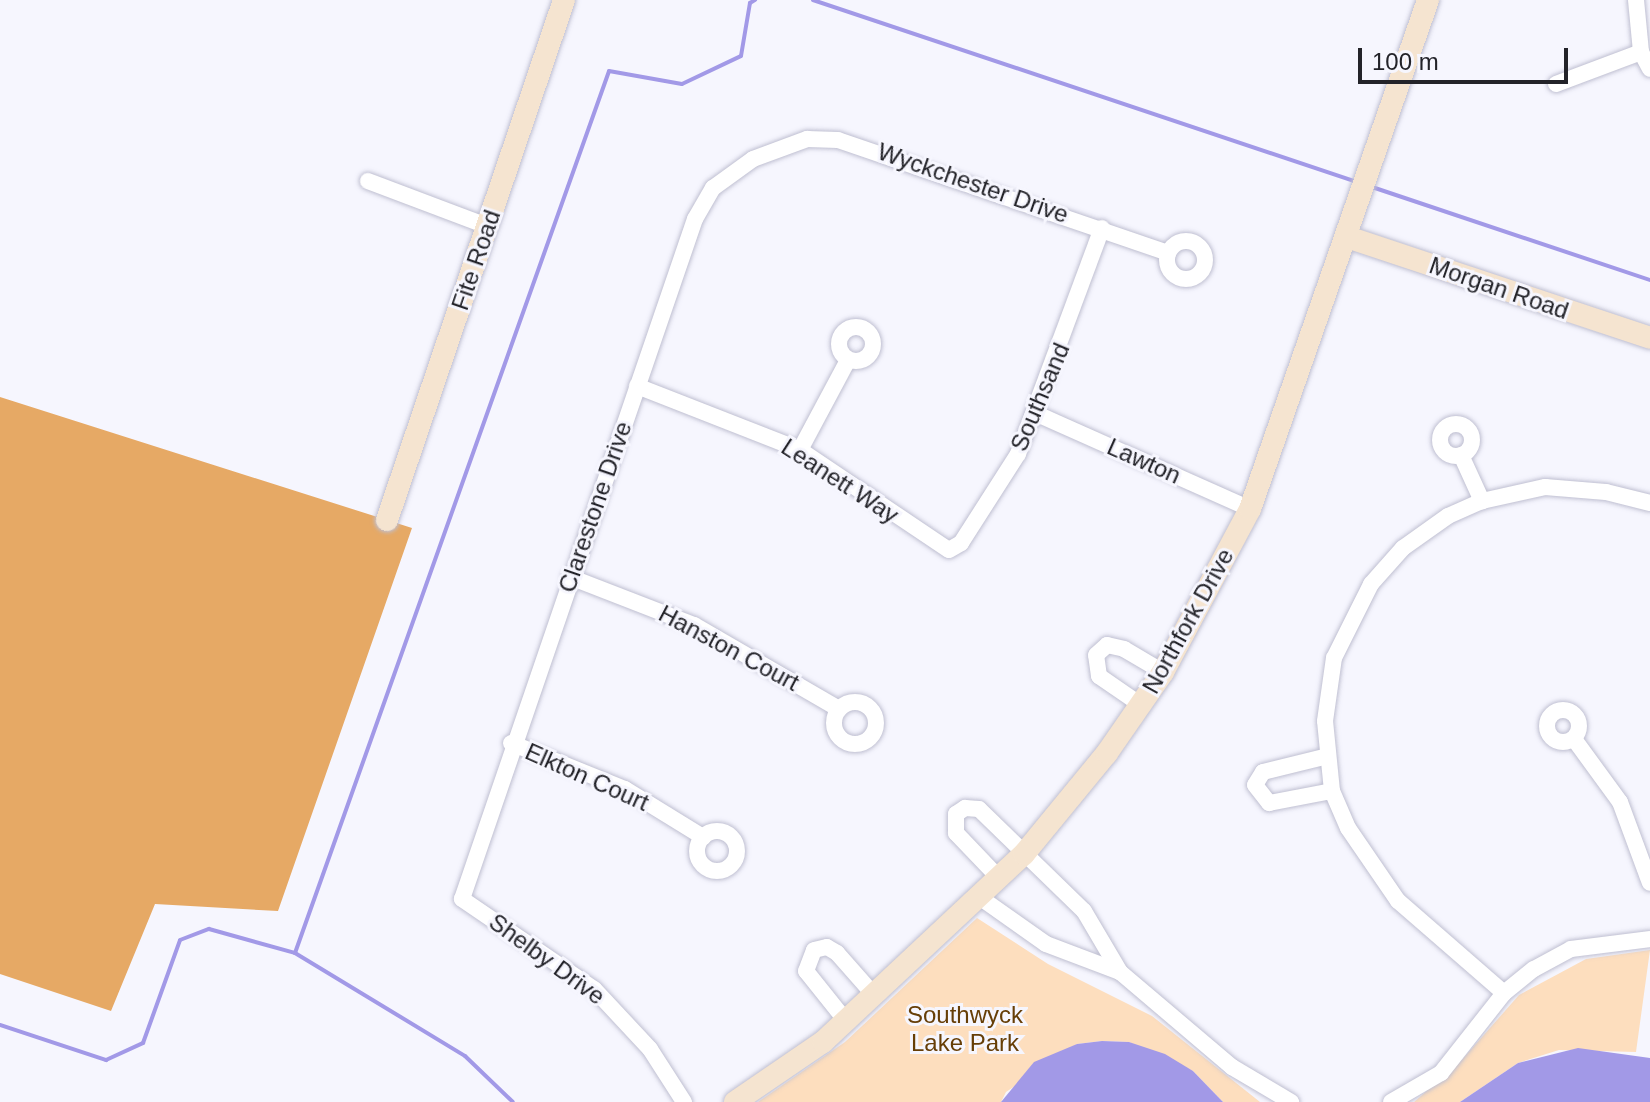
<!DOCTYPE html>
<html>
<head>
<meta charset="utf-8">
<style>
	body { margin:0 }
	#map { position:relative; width:1650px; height:1102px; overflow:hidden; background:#f6f6fe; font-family:Helvetica,sans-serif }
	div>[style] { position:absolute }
	.green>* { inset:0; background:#fddebe }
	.forest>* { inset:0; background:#e6a965 }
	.water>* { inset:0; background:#a299e7 }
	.stream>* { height:4px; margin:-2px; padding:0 2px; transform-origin:2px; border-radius:2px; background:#a299e7 }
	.roads { filter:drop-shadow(0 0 2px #bfbfd1) drop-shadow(0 0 2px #bfbfd1) }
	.street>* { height:16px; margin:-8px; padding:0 8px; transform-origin:8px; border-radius:8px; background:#fff }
	.street>.ring { margin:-8px; padding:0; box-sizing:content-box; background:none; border:16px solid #fff; border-radius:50% }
	.secondary>* { height:22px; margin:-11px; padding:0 11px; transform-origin:11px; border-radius:11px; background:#f5e4d0 }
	span { translate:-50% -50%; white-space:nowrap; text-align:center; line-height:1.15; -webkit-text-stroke:6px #f6f6fe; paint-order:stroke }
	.street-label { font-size:24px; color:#232329 }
	.park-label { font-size:24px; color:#663e07 }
	.scale { position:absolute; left:1358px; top:48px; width:210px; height:36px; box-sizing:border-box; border:4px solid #232329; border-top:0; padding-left:10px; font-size:24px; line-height:28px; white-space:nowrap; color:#232329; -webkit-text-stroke:6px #f6f6fe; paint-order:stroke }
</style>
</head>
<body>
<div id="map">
	<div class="green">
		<i style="clip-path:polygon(977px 918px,1048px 964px,1152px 1016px,1260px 1102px,1223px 1102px,1193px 1071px,1129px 1042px,1102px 1041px,1077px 1044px,1006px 1092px,1001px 1102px,758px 1102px,845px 1042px)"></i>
		<i style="clip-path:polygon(1650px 950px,1636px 1052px,1559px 1050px,1518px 1063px,1460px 1102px,1414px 1102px,1460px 1062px,1519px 995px,1586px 959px)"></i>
	</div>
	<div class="forest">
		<i style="clip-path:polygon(0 397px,412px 528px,278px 911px,155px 904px,111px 1011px,0 974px)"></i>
	</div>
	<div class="water">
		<i style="clip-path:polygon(1102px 1041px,1129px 1042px,1165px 1054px,1193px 1071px,1223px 1102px,1001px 1102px,1034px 1062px,1077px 1044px)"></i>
		<i style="clip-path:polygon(1578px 1048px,1650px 1058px,1650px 1102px,1460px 1102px,1518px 1063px)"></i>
	</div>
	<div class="stream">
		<i style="left:813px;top:0;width:574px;rotate:18.5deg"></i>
		<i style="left:1369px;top:186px;width:296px;rotate:18.5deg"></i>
		<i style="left:295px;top:953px;width:936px;rotate:-70.4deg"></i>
		<i style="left:609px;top:71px;width:74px;rotate:10.1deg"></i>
		<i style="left:682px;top:84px;width:65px;rotate:-25.4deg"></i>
		<i style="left:741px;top:56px;width:54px;rotate:-80.4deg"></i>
		<i style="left:750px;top:3px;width:6px;rotate:-31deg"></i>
		<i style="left:0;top:1025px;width:112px;rotate:18.3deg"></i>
		<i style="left:106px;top:1060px;width:41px;rotate:-24.7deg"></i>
		<i style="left:143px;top:1043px;width:109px;rotate:-70.2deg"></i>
		<i style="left:180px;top:940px;width:31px;rotate:-21deg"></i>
		<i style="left:209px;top:929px;width:89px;rotate:15.6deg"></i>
		<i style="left:295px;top:953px;width:199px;rotate:31.2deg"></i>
		<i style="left:465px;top:1056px;width:66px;rotate:43.8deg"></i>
	</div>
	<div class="roads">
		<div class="street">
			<i style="left:1636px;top:0;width:52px;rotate:84.5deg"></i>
			<i style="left:1641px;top:52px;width:19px;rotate:62deg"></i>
			<i style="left:1556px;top:84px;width:91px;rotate:-20.6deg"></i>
			<i style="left:368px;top:181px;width:127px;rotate:20.7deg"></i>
			<i class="ring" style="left:1167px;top:241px;width:22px;height:22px"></i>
			<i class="ring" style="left:839px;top:327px;width:18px;height:18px"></i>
			<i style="left:637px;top:386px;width:175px;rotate:21.4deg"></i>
			<i style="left:800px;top:450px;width:179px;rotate:33.9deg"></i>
			<i style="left:949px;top:550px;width:14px;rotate:-30deg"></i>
			<i style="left:961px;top:543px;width:106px;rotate:-57.4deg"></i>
			<i style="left:1018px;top:454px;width:241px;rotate:-69.6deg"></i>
			<i style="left:1037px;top:414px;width:233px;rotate:24deg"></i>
			<i class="ring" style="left:1440px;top:424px;width:16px;height:16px"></i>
			<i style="left:800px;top:450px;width:102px;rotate:-61.9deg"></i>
			<i style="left:1461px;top:455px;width:51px;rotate:65.5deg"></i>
			<i style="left:570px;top:577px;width:133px;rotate:21.2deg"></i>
			<i style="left:694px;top:625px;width:168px;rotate:30.1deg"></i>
			<i class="ring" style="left:834px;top:702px;width:26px;height:26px"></i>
			<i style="left:1141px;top:705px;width:51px;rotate:-145.4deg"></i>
			<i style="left:1099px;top:676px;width:21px;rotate:-98deg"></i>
			<i style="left:1096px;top:655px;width:15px;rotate:-42deg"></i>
			<i style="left:1107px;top:645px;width:17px;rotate:13deg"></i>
			<i style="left:1124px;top:649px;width:45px;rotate:30.5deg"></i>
			<i class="ring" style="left:1547px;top:710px;width:16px;height:16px"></i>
			<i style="left:1574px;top:739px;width:78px;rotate:53.9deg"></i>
			<i style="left:1620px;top:802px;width:86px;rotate:69.7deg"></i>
			<i style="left:511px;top:743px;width:123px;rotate:22deg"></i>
			<i style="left:625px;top:789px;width:92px;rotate:31.6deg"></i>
			<i style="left:1328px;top:756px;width:67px;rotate:166.2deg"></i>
			<i style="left:1263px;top:772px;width:15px;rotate:122deg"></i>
			<i style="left:1255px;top:785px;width:23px;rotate:52deg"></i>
			<i style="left:1269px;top:803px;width:64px;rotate:-10.8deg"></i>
			<i class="ring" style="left:697px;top:831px;width:24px;height:24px"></i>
			<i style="left:998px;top:877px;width:61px;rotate:-133.7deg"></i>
			<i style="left:956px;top:833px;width:19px;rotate:-90deg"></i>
			<i style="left:956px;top:814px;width:11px;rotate:-34deg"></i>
			<i style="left:965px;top:808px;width:14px;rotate:4deg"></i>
			<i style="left:979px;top:809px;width:146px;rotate:44.2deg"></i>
			<i style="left:1084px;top:911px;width:71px;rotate:59.5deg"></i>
			<i style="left:978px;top:896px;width:83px;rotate:35.2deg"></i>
			<i style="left:1046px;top:944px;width:79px;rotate:20.7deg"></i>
			<i style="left:1120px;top:972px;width:147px;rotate:40.3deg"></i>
			<i style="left:1232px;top:1067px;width:69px;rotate:30.7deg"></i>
			<i style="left:1504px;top:993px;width:140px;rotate:-139deg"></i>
			<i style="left:1398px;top:901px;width:88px;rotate:-124.4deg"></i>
			<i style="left:1348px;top:828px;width:40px;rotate:-113.4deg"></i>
			<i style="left:1332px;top:791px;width:70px;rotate:-95.7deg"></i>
			<i style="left:1325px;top:721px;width:64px;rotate:-81.9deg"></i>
			<i style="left:1334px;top:658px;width:83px;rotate:-63.4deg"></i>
			<i style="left:1371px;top:584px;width:48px;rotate:-48.4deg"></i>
			<i style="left:1403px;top:548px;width:55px;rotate:-35.4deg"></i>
			<i style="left:1448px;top:516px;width:37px;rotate:-24deg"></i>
			<i style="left:1482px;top:501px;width:65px;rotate:-12.5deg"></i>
			<i style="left:1545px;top:487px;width:61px;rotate:4.7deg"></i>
			<i style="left:1606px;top:492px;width:45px;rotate:14deg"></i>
			<i style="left:846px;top:1021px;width:64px;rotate:-128.7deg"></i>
			<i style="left:806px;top:971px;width:22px;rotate:-69deg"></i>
			<i style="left:814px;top:950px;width:13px;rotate:-13deg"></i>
			<i style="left:827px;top:947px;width:12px;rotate:31deg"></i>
			<i style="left:837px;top:953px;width:56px;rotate:48.6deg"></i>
			<i style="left:684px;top:1102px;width:63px;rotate:-122.7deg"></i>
			<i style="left:650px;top:1049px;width:82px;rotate:-133deg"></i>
			<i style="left:594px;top:989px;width:160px;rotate:-145.7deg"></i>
			<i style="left:462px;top:899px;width:719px;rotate:-71.09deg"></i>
			<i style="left:695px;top:219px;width:36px;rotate:-60deg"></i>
			<i style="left:713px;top:188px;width:49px;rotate:-35.9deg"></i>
			<i style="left:753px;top:159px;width:58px;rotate:-20.3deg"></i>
			<i style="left:807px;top:139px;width:31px;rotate:2deg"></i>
			<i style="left:838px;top:140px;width:349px;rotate:18.9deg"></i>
			<i style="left:1391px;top:1102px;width:58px;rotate:-30.1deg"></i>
			<i style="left:1441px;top:1073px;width:102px;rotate:-51.8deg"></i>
			<i style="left:1504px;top:993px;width:38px;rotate:-39deg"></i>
			<i style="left:1534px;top:969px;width:42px;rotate:-28.4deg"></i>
			<i style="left:1571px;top:949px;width:80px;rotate:-7.2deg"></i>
		</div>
		<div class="secondary">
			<i style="left:1347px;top:237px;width:319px;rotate:18.4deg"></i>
			<i style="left:387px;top:520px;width:549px;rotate:-71.2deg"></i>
			<i style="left:735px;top:1102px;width:107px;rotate:-34.3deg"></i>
			<i style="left:823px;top:1042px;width:275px;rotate:-43.1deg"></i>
			<i style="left:1024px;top:854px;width:131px;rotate:-50.6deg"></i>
			<i style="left:1107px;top:753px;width:98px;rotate:-55.3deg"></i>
			<i style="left:1163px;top:672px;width:185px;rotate:-61.9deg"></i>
			<i style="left:1250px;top:509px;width:539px;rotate:-70.72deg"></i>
		</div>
	</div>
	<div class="street-label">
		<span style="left:973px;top:183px;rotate:19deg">Wyckchester Drive</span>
		<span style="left:476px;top:260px;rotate:-71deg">Fite Road</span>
		<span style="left:1499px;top:288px;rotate:19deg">Morgan Road</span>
		<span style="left:1040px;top:397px;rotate:-67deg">Southsand</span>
		<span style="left:1144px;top:461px;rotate:24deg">Lawton</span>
		<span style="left:840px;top:481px;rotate:33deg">Leanett Way</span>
		<span style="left:595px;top:507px;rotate:-71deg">Clarestone Drive</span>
		<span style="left:1188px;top:621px;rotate:-61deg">Northfork Drive</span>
		<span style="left:729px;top:648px;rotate:28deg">Hanston Court</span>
		<span style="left:587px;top:777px;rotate:24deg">Elkton Court</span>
		<span style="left:547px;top:959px;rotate:36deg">Shelby Drive</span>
	</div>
	<div class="park-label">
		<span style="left:965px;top:1029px">Southwyck<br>Lake Park</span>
	</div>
	<div class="scale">100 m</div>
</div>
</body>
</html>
